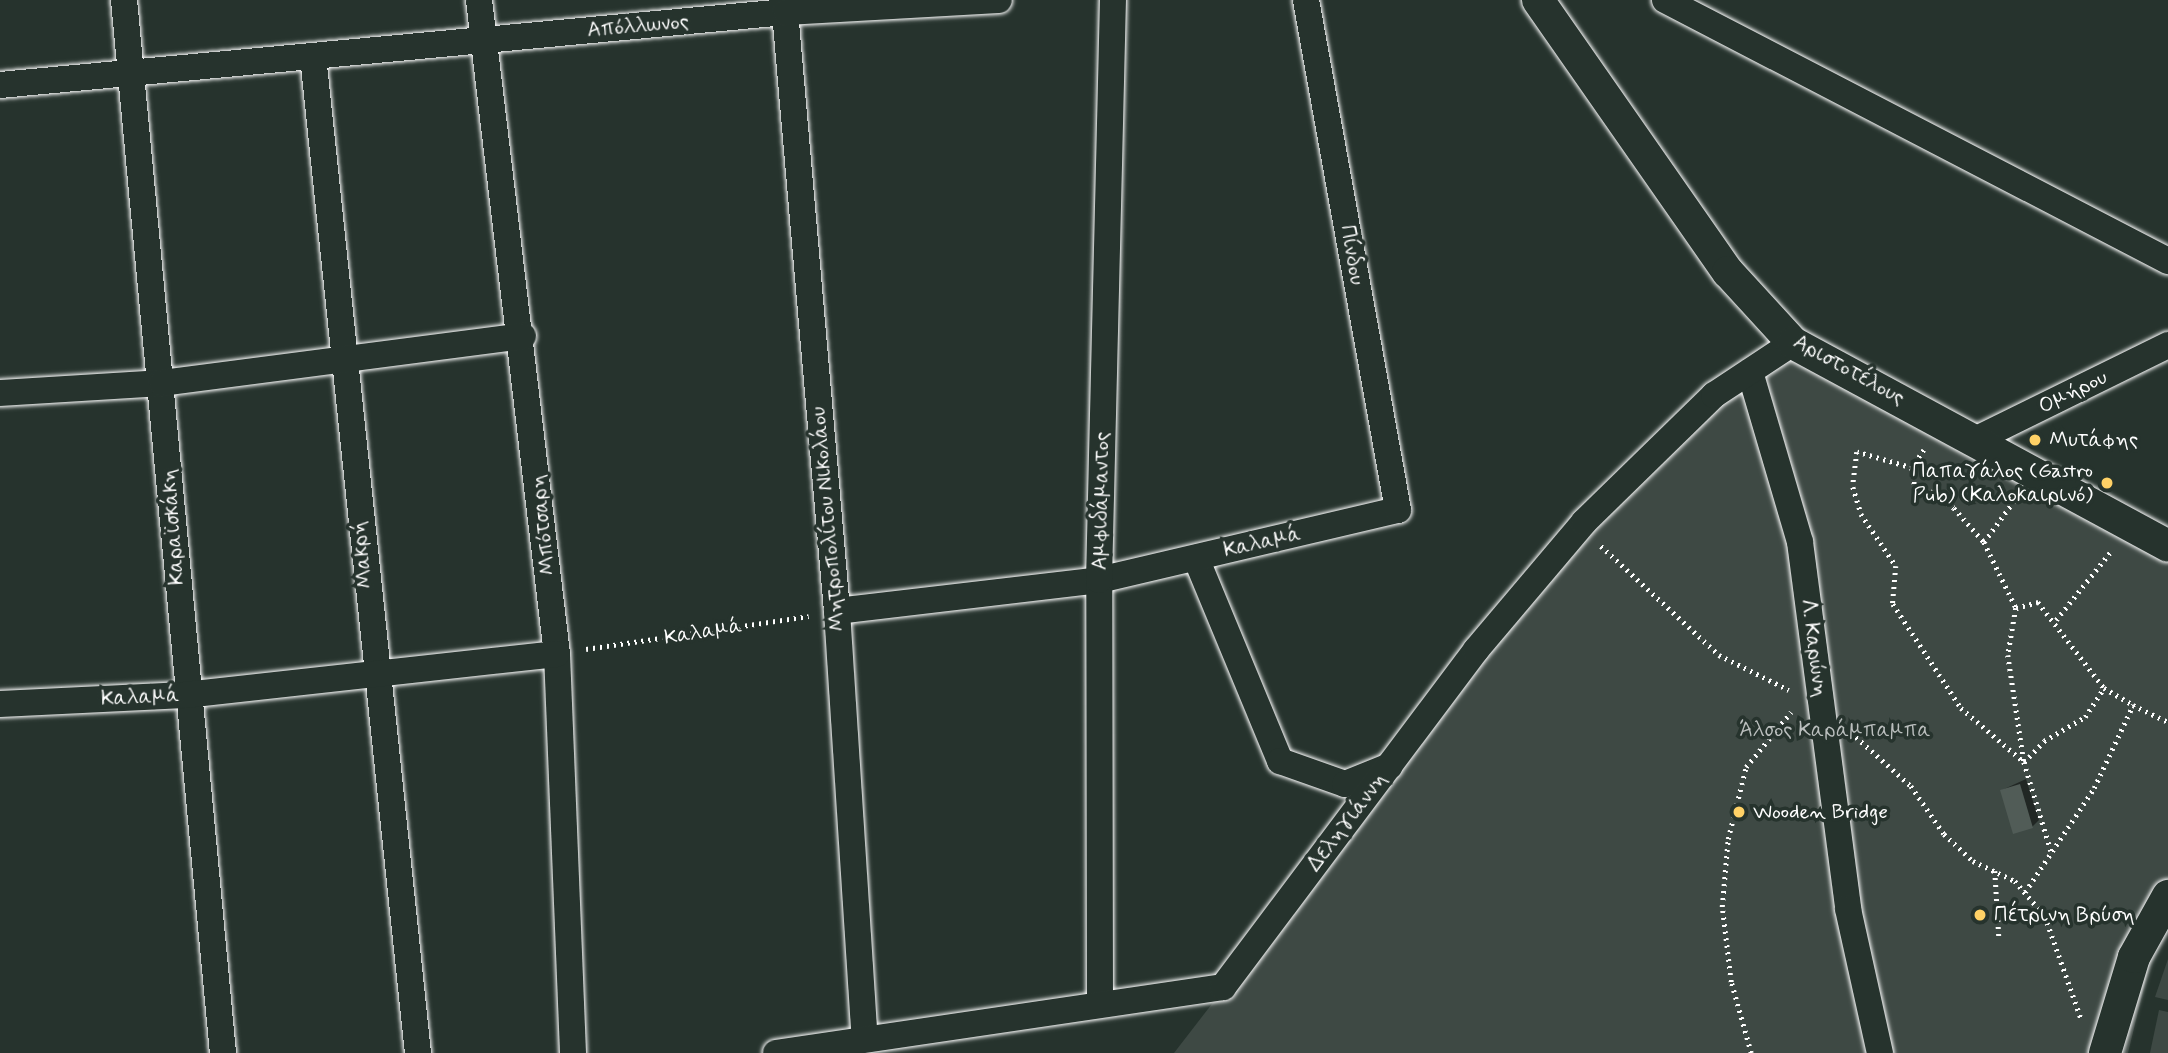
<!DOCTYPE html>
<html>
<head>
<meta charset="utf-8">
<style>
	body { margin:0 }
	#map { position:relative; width:2168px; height:1053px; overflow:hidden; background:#26332d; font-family:Mynerve,sans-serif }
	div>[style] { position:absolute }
	.green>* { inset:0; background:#3e4944 }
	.shadow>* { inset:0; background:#0007 }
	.building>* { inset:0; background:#515c57 }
	.path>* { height:4.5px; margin-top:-2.25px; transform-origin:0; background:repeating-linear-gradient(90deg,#fff 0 2px,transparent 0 7px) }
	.roads { filter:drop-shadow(0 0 2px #fff) drop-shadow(0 0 2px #fff) }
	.minor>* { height:26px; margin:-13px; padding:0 13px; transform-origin:13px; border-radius:13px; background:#26332d }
	.tertiary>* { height:32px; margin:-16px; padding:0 16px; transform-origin:16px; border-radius:16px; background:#26332d }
	.dots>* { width:19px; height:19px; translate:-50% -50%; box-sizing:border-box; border:4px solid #26332d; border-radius:50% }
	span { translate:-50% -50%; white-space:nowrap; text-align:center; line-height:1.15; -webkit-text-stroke:7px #26332d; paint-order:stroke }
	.street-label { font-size:21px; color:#fff }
	.poi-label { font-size:21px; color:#fff }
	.left { translate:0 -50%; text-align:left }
	.right { translate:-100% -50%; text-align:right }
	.park-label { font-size:21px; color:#bbbfbe }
</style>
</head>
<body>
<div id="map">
	<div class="green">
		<i style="clip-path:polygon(1793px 343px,2168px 546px,2168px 896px,2105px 1053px,1174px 1053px,1584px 522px)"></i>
		<i style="clip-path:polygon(2152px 954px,2128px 1053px,2124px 1053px,2136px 998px)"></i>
		<i style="clip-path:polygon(2168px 959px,2168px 1000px,2155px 997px)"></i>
		<i style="clip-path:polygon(2159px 1010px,2168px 1012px,2168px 1053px,2150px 1053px)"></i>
	</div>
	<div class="shadow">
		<i style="clip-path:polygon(2026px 779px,2039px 820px,2032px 827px,2002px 790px)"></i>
	</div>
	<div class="building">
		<i style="clip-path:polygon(2020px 784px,2033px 828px,2013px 834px,2000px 790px)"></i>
	</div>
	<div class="path">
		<i style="left:1924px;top:450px;width:22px;rotate:124deg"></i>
		<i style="left:1912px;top:468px;width:24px;rotate:81deg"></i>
		<i style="left:1916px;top:492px;width:14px;rotate:-4deg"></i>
		<i style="left:1930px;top:491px;width:29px;rotate:35deg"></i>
		<i style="left:1954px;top:508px;width:45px;rotate:48.6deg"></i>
		<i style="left:1984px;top:542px;width:73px;rotate:64.1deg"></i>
		<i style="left:2016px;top:608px;width:48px;rotate:99.7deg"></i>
		<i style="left:2008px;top:655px;width:108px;rotate:81.5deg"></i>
		<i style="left:2024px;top:762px;width:93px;rotate:73.1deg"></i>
		<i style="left:1912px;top:468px;width:57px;rotate:-163.8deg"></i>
		<i style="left:1857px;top:452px;width:35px;rotate:97deg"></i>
		<i style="left:1853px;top:487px;width:28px;rotate:73deg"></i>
		<i style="left:1861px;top:514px;width:63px;rotate:56.1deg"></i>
		<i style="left:1896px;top:566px;width:38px;rotate:95deg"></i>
		<i style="left:1893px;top:604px;width:124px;rotate:56.8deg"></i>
		<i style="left:1961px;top:708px;width:83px;rotate:40.6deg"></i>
		<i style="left:2024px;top:762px;width:29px;rotate:-46deg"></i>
		<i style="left:2044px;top:741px;width:48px;rotate:-30.3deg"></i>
		<i style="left:2085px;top:717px;width:35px;rotate:-57deg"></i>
		<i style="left:2104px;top:688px;width:34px;rotate:30deg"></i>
		<i style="left:1984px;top:542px;width:54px;rotate:-54deg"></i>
		<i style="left:1601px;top:546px;width:161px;rotate:42.7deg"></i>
		<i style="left:1719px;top:655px;width:78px;rotate:26.6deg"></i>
		<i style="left:2016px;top:608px;width:23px;rotate:-15deg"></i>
		<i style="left:2038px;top:602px;width:108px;rotate:52.5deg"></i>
		<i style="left:2056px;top:620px;width:90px;rotate:-51.3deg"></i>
		<i style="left:586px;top:649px;width:225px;rotate:-8.4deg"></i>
		<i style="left:1856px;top:737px;width:74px;rotate:41.7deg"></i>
		<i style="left:1911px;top:786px;width:58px;rotate:55.5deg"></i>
		<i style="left:1944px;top:834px;width:40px;rotate:43deg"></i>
		<i style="left:1973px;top:861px;width:47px;rotate:25.5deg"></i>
		<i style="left:2015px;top:881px;width:46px;rotate:49.4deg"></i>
		<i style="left:2045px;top:916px;width:108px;rotate:70.6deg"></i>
		<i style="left:1995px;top:871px;width:65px;rotate:86.5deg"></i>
		<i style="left:2025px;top:892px;width:125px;rotate:-56.4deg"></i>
		<i style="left:2094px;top:788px;width:92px;rotate:-64.8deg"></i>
		<i style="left:2133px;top:705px;width:39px;rotate:26deg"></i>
		<i style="left:1751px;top:1053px;width:74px;rotate:-105.7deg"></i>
		<i style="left:1731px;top:982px;width:76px;rotate:-96.8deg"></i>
		<i style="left:1722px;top:907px;width:68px;rotate:-85deg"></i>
		<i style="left:1728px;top:839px;width:74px;rotate:-76deg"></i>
		<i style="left:1746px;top:767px;width:71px;rotate:-50.7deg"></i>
	</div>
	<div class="roads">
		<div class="minor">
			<i style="left:124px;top:0;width:1058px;rotate:84.63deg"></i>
			<i style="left:479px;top:0;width:659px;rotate:83.2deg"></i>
			<i style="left:557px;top:654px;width:399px;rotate:87.7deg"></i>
			<i style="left:784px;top:0;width:613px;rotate:85.04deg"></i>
			<i style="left:837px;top:611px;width:429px;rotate:86.3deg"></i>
			<i style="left:1665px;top:0;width:567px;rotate:27.42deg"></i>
			<i style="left:313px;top:56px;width:1003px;rotate:83.99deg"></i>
			<i style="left:0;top:85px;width:789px;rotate:-5.31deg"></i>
			<i style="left:786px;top:12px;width:213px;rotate:-3.2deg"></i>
			<i style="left:1750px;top:372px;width:177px;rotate:73.6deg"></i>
			<i style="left:1800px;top:542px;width:370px;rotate:82.5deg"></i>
			<i style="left:1848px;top:909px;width:148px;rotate:77.5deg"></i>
			<i style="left:0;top:393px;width:162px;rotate:-3.5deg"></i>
			<i style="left:162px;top:383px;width:364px;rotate:-7.4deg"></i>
			<i style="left:1979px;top:438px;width:211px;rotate:-26.2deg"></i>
			<i style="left:1196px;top:558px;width:220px;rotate:67.5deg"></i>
			<i style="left:1280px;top:761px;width:69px;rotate:19.5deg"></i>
			<i style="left:1345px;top:784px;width:48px;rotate:-21.8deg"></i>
			<i style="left:837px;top:611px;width:264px;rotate:-6.7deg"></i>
			<i style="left:1099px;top:580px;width:307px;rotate:-13.2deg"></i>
			<i style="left:1398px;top:510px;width:518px;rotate:-100.23deg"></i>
			<i style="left:0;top:704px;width:185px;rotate:-2.8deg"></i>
			<i style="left:185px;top:695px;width:374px;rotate:-6.3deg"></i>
			<i style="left:1100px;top:1003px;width:423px;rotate:-90.1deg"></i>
			<i style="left:1099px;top:580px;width:580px;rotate:-88.62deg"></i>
			<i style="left:776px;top:1053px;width:452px;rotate:-8.4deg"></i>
			<i style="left:1223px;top:987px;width:421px;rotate:-53.1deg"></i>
			<i style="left:1476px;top:650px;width:167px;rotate:-49.8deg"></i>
			<i style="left:1584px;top:522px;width:182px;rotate:-44.3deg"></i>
			<i style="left:1714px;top:395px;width:95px;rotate:-33.4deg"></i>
		</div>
		<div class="tertiary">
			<i style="left:1538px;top:0;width:332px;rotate:55.1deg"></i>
			<i style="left:1728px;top:272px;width:96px;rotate:47.5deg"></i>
			<i style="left:1793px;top:343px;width:426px;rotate:28.4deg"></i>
			<i style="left:2105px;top:1053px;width:100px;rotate:-73.2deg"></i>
			<i style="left:2134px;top:957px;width:70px;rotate:-60.9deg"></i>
		</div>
	</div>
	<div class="dots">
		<i style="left:2035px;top:440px;background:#ffd166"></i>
		<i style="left:2107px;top:483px;background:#ffd166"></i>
		<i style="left:1739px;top:812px;background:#ffd166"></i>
		<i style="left:1980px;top:915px;background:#ffd166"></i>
	</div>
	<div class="street-label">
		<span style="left:638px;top:26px;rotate:-5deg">Απόλλωνος</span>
		<span style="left:1352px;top:255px;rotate:80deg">Πίνδου</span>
		<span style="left:1849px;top:370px;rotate:29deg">Αριστοτέλους</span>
		<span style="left:2073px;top:392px;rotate:-26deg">Ομήρου</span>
		<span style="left:1101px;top:501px;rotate:-89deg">Αμφιδάμαντος</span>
		<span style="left:828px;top:519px;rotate:-95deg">Μητροπολίτου Νικολάου</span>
		<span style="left:543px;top:525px;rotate:-96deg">Μπότσαρη</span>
		<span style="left:173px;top:527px;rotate:-94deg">Καραϊσκάκη</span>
		<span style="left:1262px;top:542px;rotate:-13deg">Καλαμά</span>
		<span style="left:362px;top:555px;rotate:-96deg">Μακρή</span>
		<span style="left:703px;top:632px;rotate:-9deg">Καλαμά</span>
		<span style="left:1814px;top:648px;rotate:83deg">Λ. Καρώνη</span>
		<span style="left:140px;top:697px;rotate:-3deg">Καλαμά</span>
		<span style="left:1347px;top:822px;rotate:-53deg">Δεληγιάννη</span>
	</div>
	<div class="poi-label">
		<span class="left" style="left:2049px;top:440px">Μυτάφης</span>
		<span class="right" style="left:2093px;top:483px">Παπαγάλος (Gastro<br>Pub) (Καλοκαιρινό)</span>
		<span class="left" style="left:1753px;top:812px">Wooden Bridge</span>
		<span class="left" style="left:1994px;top:915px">Πέτρινη Βρύση</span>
	</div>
	<div class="park-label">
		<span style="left:1835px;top:730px">Άλσος Καράμπαμπα</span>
	</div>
</div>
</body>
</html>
